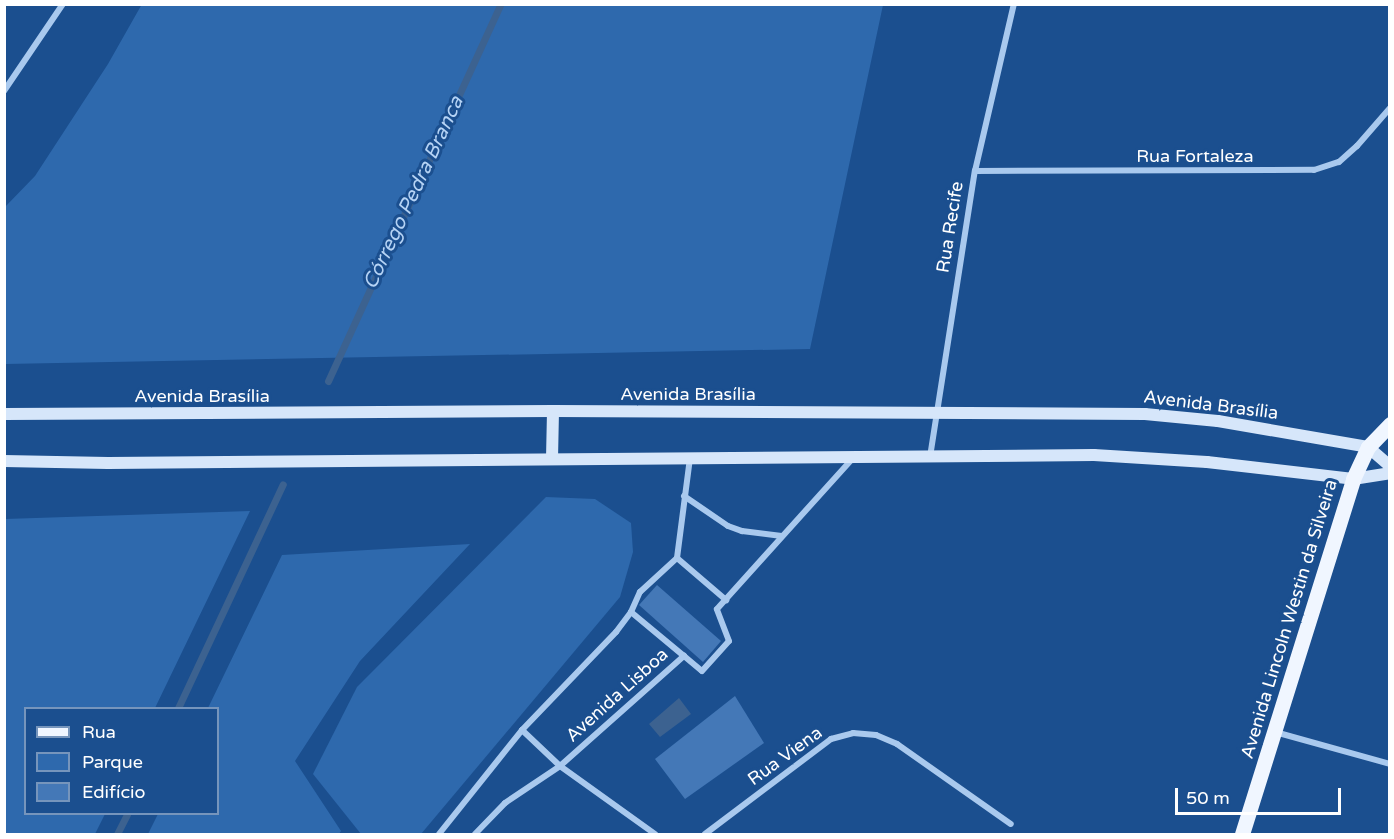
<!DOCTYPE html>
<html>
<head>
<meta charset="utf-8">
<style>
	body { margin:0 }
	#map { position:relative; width:1394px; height:839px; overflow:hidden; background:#1b4f8f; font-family:"Varela Round",sans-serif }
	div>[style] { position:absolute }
	.green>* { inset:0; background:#2e69ad }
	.water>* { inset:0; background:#3c6290 }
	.stream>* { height:7px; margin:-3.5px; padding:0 3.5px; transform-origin:3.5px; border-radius:3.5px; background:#3c6290 }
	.building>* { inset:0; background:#4478b7 }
	.minor>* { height:6px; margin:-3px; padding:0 3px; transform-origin:3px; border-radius:3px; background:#a9c9ee }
	.secondary>* { height:12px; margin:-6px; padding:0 6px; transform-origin:6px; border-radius:6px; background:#d6e6fa }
	.primary>* { height:15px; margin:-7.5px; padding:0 7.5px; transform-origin:7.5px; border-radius:7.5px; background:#f0f6ff }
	span { translate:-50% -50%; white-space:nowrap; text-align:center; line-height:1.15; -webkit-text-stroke:6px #1b4f8f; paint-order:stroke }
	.street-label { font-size:18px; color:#fff }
	.water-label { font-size:20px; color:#b5d3f5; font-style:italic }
	.frame { position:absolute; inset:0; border:6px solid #fff; pointer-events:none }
	.legend { position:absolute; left:24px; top:707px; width:195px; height:108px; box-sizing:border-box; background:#1b4f8f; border:2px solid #7695bc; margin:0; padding:8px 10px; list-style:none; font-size:18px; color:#fff }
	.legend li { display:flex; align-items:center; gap:12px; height:30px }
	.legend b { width:30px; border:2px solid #7695bc }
	.scale { position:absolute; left:1175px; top:788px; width:166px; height:27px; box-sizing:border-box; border:3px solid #fff; border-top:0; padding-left:8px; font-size:18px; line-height:21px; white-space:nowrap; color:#fff; -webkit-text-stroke:4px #1b4f8f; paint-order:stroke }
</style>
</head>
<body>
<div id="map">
	<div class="green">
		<i style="clip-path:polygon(142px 4px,883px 5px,810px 349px,5px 364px,5px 207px,35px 176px,108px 64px)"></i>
		<i style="clip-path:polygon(546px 497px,595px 499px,631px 523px,633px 552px,620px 597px,421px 834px,361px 834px,313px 774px,357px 687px)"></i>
		<i style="clip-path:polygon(250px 511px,155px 708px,26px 708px,26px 814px,105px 814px,95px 834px,5px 834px,5px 519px)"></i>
		<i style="clip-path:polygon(470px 544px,360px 661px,295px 761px,341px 831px,339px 834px,148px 834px,158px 814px,218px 814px,218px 708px,208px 708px,282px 555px)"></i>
	</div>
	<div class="water">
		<i style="clip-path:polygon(679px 698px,691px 714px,660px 737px,649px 724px)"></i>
	</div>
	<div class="stream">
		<i style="left:328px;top:381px;width:415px;rotate:-65.4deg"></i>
		<i style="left:178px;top:708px;width:247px;rotate:-64.9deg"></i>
		<i style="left:117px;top:834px;width:22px;rotate:-63deg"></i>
	</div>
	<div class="building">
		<i style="clip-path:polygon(657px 585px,721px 641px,703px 662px,639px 605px)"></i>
		<i style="clip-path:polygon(735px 696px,764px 743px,685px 799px,655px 759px)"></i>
	</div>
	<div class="minor">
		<i style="left:4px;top:91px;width:105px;rotate:-55.9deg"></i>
		<i style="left:975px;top:171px;width:339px;rotate:-0.2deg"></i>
		<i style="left:1314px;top:170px;width:26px;rotate:-18deg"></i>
		<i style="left:1339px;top:162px;width:24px;rotate:-42deg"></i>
		<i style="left:1357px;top:146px;width:50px;rotate:-49deg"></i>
		<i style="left:930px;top:457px;width:290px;rotate:-81.1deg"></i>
		<i style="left:975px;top:171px;width:171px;rotate:-76.9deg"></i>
		<i style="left:684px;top:496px;width:53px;rotate:34.3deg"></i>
		<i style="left:728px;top:526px;width:15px;rotate:20deg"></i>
		<i style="left:742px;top:531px;width:40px;rotate:7.1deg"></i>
		<i style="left:677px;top:558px;width:65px;rotate:40.6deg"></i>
		<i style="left:631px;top:612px;width:69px;rotate:39.7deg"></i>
		<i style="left:522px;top:730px;width:52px;rotate:43.5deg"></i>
		<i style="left:560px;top:766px;width:117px;rotate:35.6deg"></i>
		<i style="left:1275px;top:732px;width:119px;rotate:15.5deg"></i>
		<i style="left:439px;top:834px;width:133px;rotate:-51.4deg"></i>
		<i style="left:522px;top:730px;width:136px;rotate:-46.2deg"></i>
		<i style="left:616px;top:632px;width:25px;rotate:-53deg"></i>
		<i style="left:631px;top:612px;width:22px;rotate:-66deg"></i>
		<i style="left:640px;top:592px;width:50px;rotate:-42.6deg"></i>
		<i style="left:677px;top:558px;width:101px;rotate:-82.6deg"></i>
		<i style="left:475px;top:834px;width:43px;rotate:-45.9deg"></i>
		<i style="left:505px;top:803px;width:66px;rotate:-33.9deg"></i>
		<i style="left:560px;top:766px;width:166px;rotate:-41.6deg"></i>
		<i style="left:684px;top:656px;width:23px;rotate:40deg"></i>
		<i style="left:702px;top:671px;width:40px;rotate:-48deg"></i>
		<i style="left:729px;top:641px;width:34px;rotate:-111deg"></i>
		<i style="left:717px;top:609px;width:202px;rotate:-48deg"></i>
		<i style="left:705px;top:834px;width:158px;rotate:-37deg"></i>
		<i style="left:831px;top:739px;width:23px;rotate:-15deg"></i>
		<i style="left:853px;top:733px;width:23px;rotate:5deg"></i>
		<i style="left:876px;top:735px;width:23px;rotate:23deg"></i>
		<i style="left:897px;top:744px;width:139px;rotate:35.1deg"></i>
	</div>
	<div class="secondary">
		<i style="left:4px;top:414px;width:549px;rotate:-0.31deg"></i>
		<i style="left:553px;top:411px;width:592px;rotate:0.29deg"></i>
		<i style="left:1145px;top:414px;width:73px;rotate:5.5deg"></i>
		<i style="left:1218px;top:421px;width:152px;rotate:9.8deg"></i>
		<i style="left:1368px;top:447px;width:29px;rotate:41deg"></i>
		<i style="left:552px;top:459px;width:48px;rotate:-88.8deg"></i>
		<i style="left:4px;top:461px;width:104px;rotate:1.1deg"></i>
		<i style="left:108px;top:463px;width:986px;rotate:-0.46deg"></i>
		<i style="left:1094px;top:455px;width:113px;rotate:3.5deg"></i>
		<i style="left:1207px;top:462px;width:147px;rotate:6.6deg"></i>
		<i style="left:1353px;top:479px;width:37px;rotate:-9deg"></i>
	</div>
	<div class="primary">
		<i style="left:1242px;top:834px;width:372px;rotate:-72.6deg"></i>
		<i style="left:1353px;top:479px;width:35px;rotate:-65deg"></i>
		<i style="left:1368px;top:447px;width:32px;rotate:-46deg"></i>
	</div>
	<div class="street-label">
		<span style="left:1195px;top:156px">Rua Fortaleza</span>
		<span style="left:950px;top:227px;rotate:-81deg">Rua Recife</span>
		<span style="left:688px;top:394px">Avenida Brasília</span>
		<span style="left:202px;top:396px">Avenida Brasília</span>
		<span style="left:1211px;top:405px;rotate:7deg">Avenida Brasília</span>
		<span style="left:1289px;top:619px;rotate:-73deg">Avenida Lincoln Westin da Silveira</span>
		<span style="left:617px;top:695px;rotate:-42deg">Avenida Lisboa</span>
		<span style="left:785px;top:756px;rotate:-36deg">Rua Viena</span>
	</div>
	<div class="water-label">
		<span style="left:414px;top:193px;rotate:-65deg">Córrego Pedra Branca</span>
	</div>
	<div class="frame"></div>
	<ul class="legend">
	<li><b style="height:8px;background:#f0f6ff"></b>Rua</li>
	<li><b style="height:16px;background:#2e69ad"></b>Parque</li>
	<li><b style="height:16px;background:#4478b7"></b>Edifício</li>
	</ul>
	<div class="scale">50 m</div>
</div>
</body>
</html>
